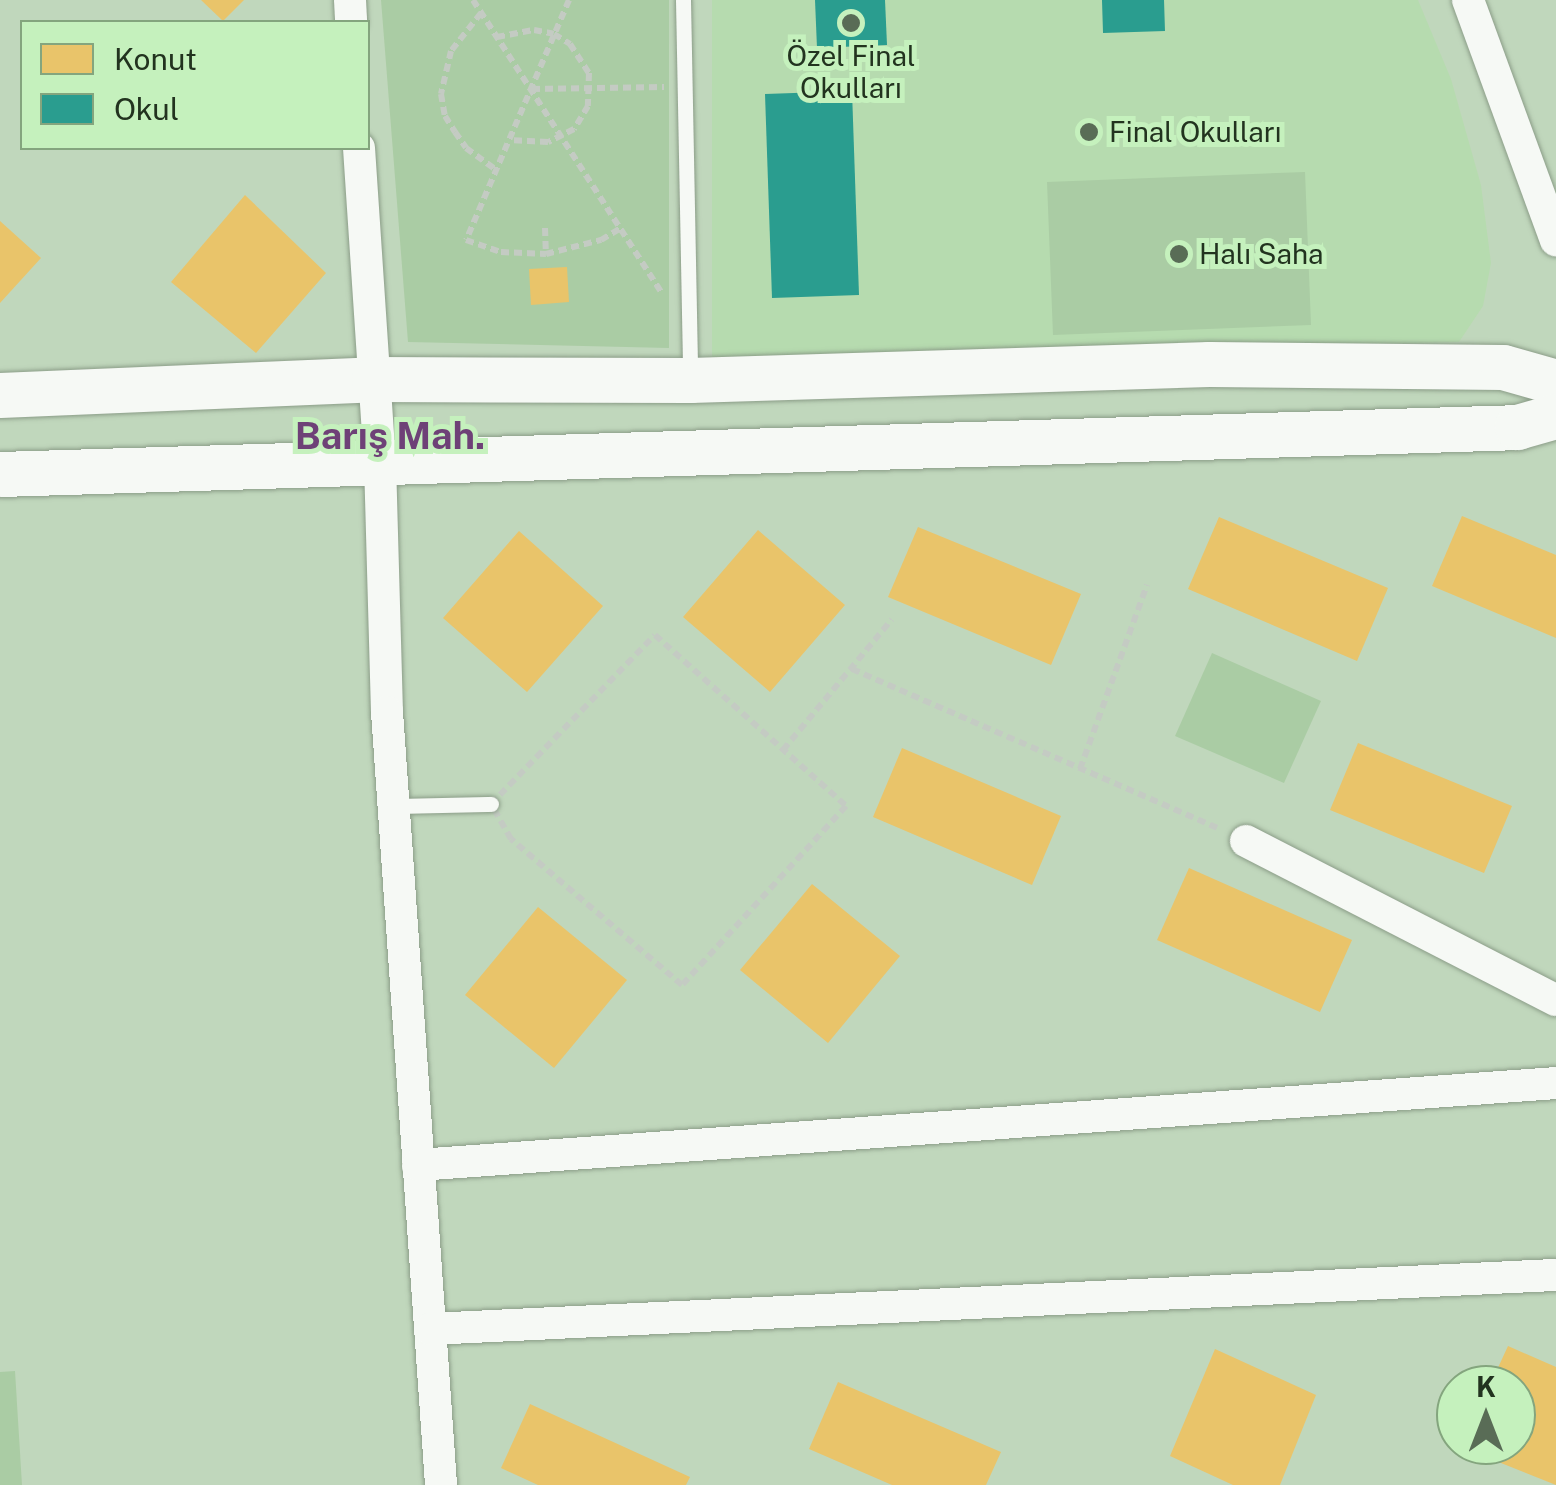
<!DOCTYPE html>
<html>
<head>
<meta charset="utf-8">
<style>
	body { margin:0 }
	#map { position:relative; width:1556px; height:1485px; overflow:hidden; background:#c0d7bc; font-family:"Public Sans",sans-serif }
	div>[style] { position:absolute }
	.built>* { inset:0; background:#b6dbaf }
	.green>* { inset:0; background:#aacca4 }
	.homes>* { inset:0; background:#e9c46a }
	.schools>* { inset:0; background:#2a9d8f }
	.path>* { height:6px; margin-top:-3px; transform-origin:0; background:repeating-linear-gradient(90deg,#c4cbc3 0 8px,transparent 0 13px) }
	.roads { filter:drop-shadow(0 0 2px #8b9d88) drop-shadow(0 0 2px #8b9d88) }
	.service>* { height:15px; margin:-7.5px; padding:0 7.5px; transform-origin:7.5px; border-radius:7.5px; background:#f6f9f5 }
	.minor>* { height:32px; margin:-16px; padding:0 16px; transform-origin:16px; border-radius:16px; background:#f6f9f5 }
	.secondary>* { height:45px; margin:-22.5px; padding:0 22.5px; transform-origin:22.5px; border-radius:22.5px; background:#f6f9f5 }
	.dots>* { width:28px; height:28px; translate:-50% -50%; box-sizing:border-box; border:5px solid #c5f1bd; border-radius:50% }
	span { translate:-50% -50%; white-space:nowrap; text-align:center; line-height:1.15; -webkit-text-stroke:10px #c5f1bd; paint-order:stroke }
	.poi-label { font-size:28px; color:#22331f }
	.left { translate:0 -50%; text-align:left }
	.district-label { font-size:38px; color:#6e4177; font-weight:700 }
	.legend { position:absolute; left:20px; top:20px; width:350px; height:130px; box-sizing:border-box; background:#c5f1bd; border:2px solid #84a57e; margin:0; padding:12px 18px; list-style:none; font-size:30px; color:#22331f }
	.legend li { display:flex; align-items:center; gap:20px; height:50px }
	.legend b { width:50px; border:2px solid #84a57e }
	.north { position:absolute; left:1436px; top:1365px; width:100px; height:100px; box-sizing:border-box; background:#c5f1bd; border:2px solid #84a57e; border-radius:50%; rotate:0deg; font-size:28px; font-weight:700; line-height:40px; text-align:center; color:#22331f }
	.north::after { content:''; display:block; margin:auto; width:35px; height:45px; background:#596c56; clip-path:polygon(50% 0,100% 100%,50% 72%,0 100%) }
</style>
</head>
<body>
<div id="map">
	<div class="built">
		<i style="clip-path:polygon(712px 0,1418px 0,1451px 79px,1481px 185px,1491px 263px,1483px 306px,1459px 342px,712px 359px)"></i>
	</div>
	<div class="green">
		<i style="clip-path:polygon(381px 0,669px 0,669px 348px,408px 342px)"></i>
		<i style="clip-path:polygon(1305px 172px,1311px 325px,1053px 335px,1047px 182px)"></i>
		<i style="clip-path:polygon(1212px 653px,1321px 701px,1284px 783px,1175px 736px)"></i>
		<i style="clip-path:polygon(15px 1371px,22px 1485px,0 1485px,0 1372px)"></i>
	</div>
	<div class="homes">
		<i style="clip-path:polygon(201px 0,244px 0,223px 21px)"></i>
		<i style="clip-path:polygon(245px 195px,326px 273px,256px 353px,171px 282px)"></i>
		<i style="clip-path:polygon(0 221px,41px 258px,0 303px)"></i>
		<i style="clip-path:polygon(567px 267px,569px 302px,531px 305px,529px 269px)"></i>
		<i style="clip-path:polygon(1462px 516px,1556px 555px,1556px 638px,1432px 586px)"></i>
		<i style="clip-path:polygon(1219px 517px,1388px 588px,1357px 661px,1188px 589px)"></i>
		<i style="clip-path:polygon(918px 527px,1081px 594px,1051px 665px,888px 597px)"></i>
		<i style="clip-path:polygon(758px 530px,845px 605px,770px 692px,683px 617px)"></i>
		<i style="clip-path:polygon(519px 531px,603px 606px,527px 692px,443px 618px)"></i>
		<i style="clip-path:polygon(1358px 743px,1512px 806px,1484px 873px,1330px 810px)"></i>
		<i style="clip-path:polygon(902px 748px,1061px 816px,1032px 885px,873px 817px)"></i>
		<i style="clip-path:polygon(1189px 868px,1352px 940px,1320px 1012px,1157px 940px)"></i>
		<i style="clip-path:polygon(812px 884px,900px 956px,828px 1043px,740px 970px)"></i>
		<i style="clip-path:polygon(538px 907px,627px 980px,554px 1068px,465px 995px)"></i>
		<i style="clip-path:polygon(1508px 1346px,1556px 1367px,1556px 1485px,1456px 1445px,1516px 1445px,1516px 1385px,1490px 1385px)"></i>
		<i style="clip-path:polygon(1215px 1349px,1316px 1395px,1280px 1485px,1233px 1485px,1170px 1456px)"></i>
		<i style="clip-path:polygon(838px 1382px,1001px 1452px,986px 1485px,892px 1485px,809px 1449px)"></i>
		<i style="clip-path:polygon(530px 1404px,690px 1477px,686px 1485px,538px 1485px,501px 1468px)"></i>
	</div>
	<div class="schools">
		<i style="clip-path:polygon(815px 0,885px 0,887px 45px,817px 48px)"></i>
		<i style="clip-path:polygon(1102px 0,1164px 0,1165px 31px,1103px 33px)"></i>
		<i style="clip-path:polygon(852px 91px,859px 295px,772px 298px,765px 94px)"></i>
	</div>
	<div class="path">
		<i style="left:473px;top:0;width:349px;rotate:57.2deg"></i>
		<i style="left:569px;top:0;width:261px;rotate:113.2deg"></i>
		<i style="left:466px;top:240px;width:37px;rotate:19deg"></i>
		<i style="left:501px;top:252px;width:45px;rotate:2.5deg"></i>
		<i style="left:546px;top:254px;width:57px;rotate:-14.3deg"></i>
		<i style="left:601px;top:240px;width:23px;rotate:-31deg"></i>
		<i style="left:481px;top:13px;width:48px;rotate:128.3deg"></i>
		<i style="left:451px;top:51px;width:44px;rotate:103.1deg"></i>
		<i style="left:441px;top:94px;width:22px;rotate:80deg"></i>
		<i style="left:445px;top:116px;width:19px;rotate:58deg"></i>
		<i style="left:455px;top:132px;width:19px;rotate:55deg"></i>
		<i style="left:466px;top:148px;width:37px;rotate:36deg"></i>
		<i style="left:497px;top:37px;width:38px;rotate:-11deg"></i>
		<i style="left:534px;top:30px;width:20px;rotate:11deg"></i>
		<i style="left:554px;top:34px;width:19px;rotate:32deg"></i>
		<i style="left:570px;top:44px;width:35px;rotate:57deg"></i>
		<i style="left:589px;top:73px;width:33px;rotate:92deg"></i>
		<i style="left:588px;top:106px;width:27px;rotate:121deg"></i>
		<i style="left:574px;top:129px;width:29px;rotate:153deg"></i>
		<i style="left:548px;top:142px;width:39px;rotate:-177deg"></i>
		<i style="left:532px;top:89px;width:132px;rotate:-0.9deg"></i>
		<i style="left:545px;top:228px;width:26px;rotate:88deg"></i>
		<i style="left:655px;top:635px;width:256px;rotate:41.8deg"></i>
		<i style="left:846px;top:806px;width:243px;rotate:132.5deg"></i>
		<i style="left:682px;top:985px;width:225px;rotate:-139.5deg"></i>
		<i style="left:511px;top:839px;width:40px;rotate:-119.7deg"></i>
		<i style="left:491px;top:804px;width:235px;rotate:-45.9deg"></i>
		<i style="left:852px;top:669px;width:398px;rotate:23.5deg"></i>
		<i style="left:783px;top:750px;width:170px;rotate:-50.2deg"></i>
		<i style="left:1080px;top:769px;width:196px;rotate:-70deg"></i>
	</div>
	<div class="roads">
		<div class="service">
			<i style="left:683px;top:0;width:376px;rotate:88.9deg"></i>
			<i style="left:393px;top:806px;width:98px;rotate:-1.2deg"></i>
		</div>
		<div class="minor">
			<i style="left:350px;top:0;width:22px;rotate:87deg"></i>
			<i style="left:1468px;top:0;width:256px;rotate:69.9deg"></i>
			<i style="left:359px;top:148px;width:315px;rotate:86.2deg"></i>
			<i style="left:380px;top:462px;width:250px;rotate:88.4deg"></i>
			<i style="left:387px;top:712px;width:775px;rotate:86deg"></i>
			<i style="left:1246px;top:841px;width:348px;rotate:27.2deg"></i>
			<i style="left:418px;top:1165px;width:1141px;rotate:-4.12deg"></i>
			<i style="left:430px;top:1329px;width:1127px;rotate:-2.75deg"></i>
		</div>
		<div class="secondary">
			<i style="left:0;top:395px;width:374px;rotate:-2.4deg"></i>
			<i style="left:374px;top:379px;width:316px;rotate:0.2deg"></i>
			<i style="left:690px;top:380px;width:519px;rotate:-1.77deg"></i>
			<i style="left:1209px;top:364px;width:294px;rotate:0.6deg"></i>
			<i style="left:1503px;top:367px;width:55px;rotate:15.8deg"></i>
			<i style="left:0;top:474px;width:1518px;rotate:-1.77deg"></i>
			<i style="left:1517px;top:427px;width:41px;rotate:-15.8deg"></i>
		</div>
	</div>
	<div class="dots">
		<i style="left:851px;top:23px;background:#596c56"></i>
		<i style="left:1089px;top:132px;background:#596c56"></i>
		<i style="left:1179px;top:254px;background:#596c56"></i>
	</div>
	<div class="poi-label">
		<span style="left:851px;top:72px">Özel Final<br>Okulları</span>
		<span class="left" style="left:1109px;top:132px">Final Okulları</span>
		<span class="left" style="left:1199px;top:254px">Halı Saha</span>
	</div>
	<div class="district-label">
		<span style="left:390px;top:436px">Barış Mah.</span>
	</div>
	<ul class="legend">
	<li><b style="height:28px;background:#e9c46a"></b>Konut</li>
	<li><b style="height:28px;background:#2a9d8f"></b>Okul</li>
	</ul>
	<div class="north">K</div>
</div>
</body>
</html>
